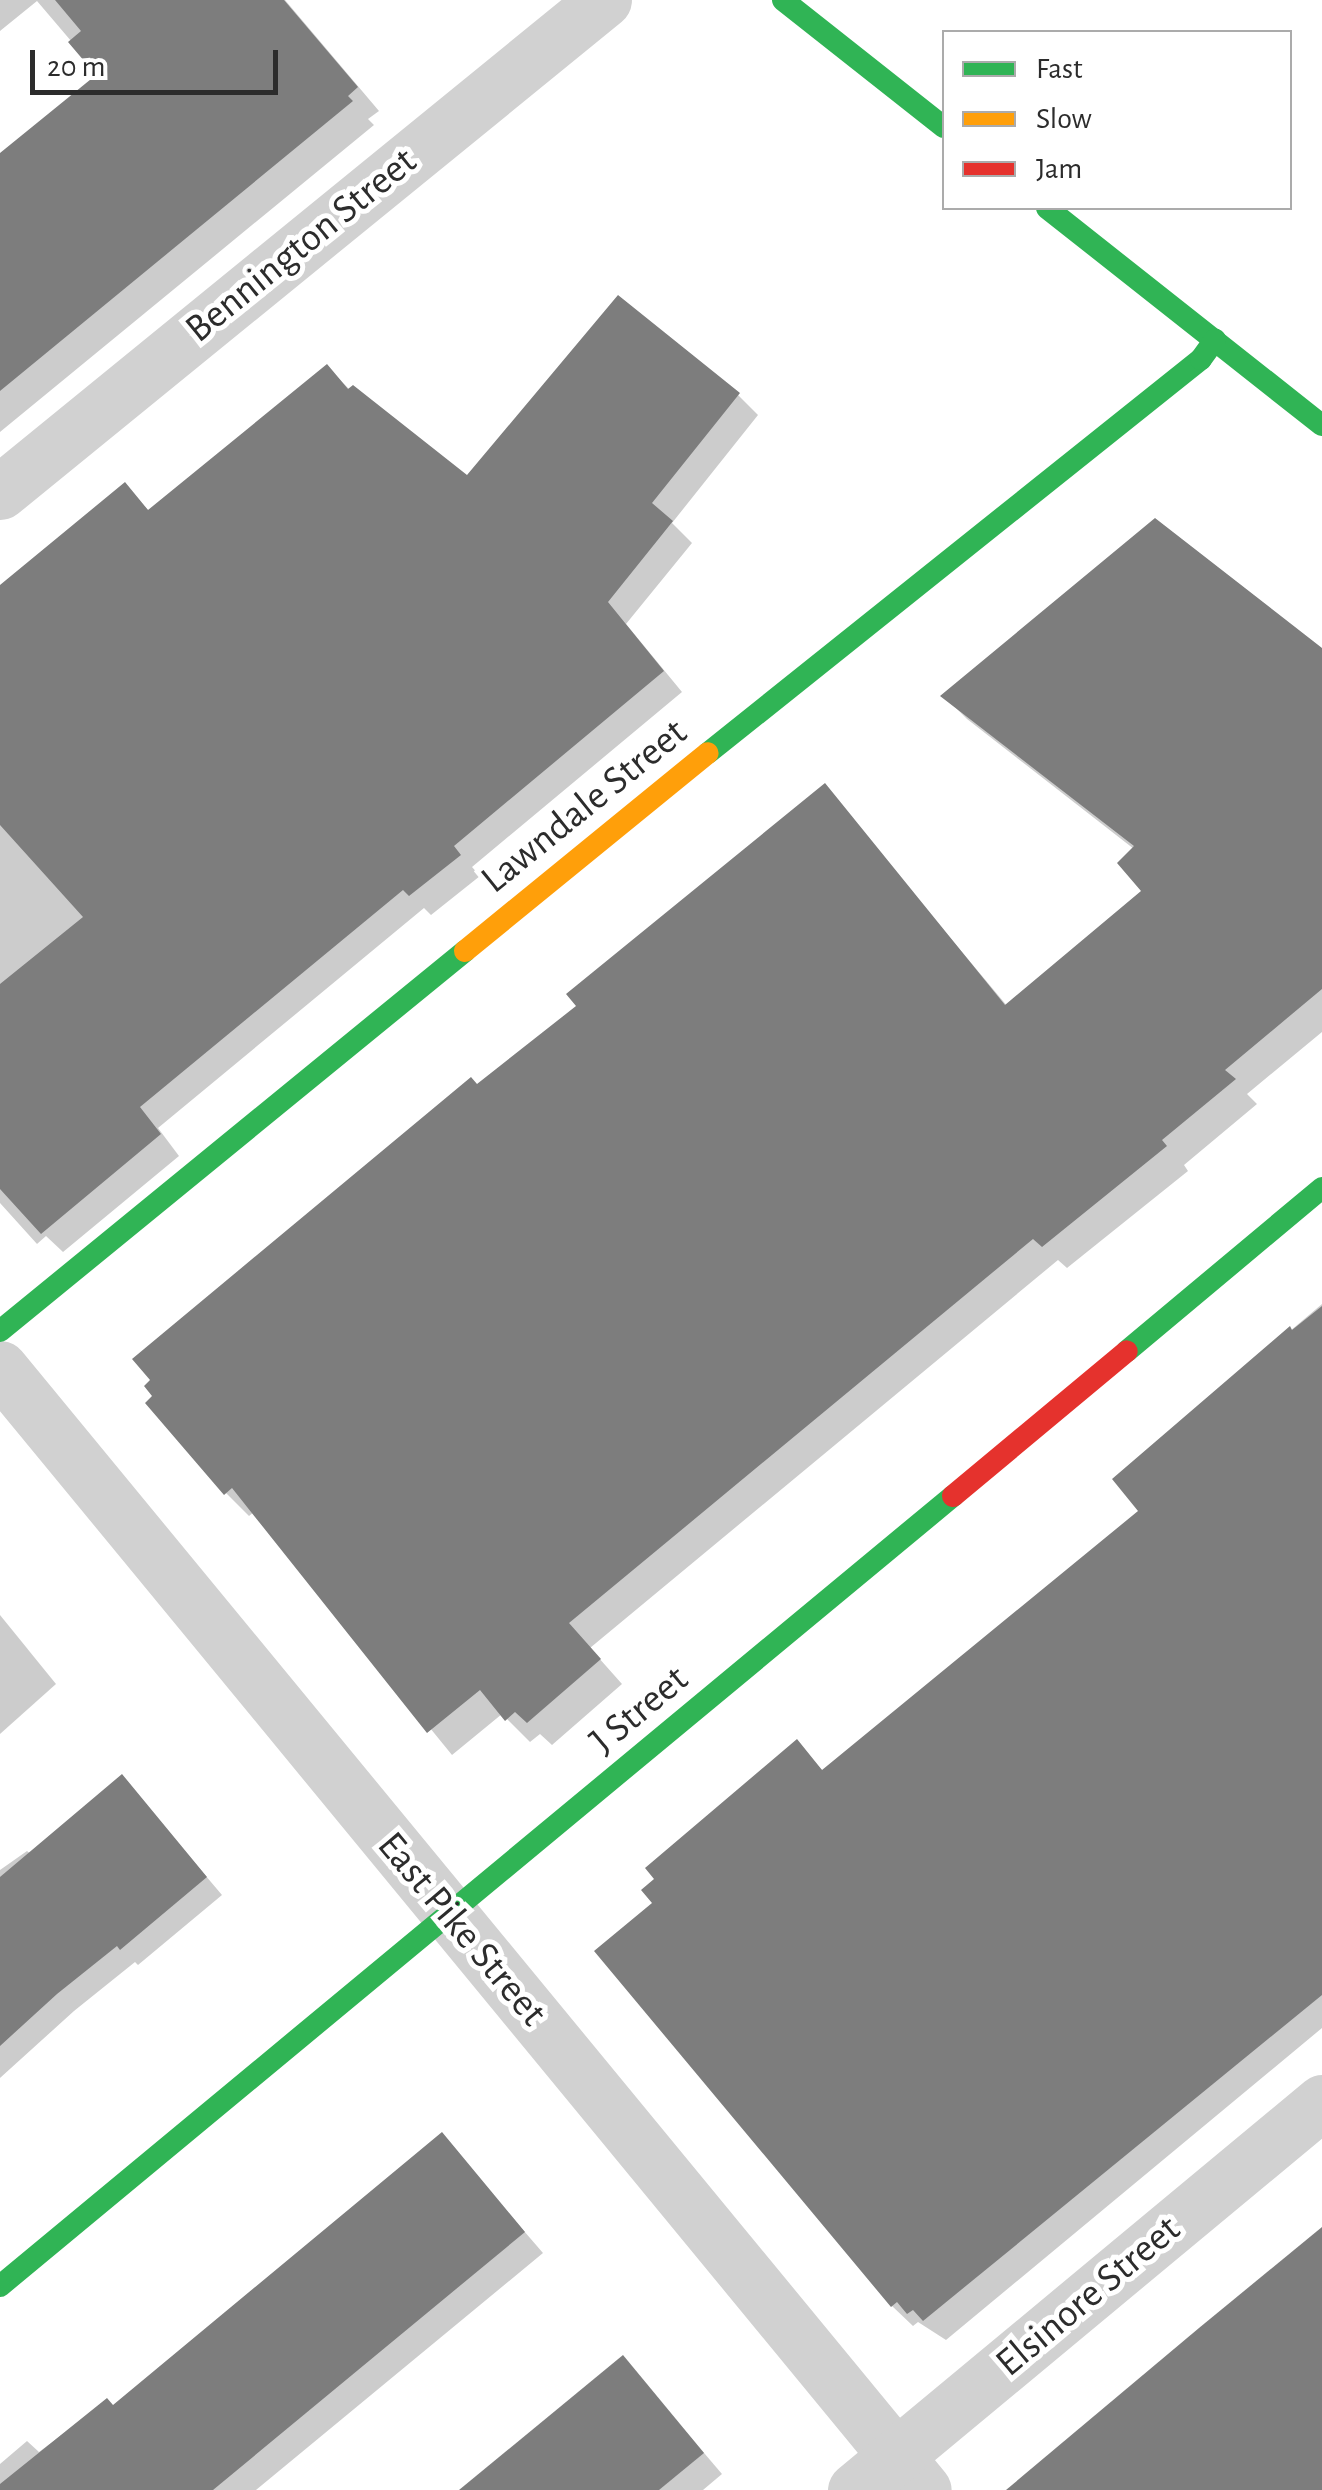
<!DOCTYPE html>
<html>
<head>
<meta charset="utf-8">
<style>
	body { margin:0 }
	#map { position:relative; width:1322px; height:2490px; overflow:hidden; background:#fff; font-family:"Alegreya Sans",sans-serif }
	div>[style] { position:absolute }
	.shadow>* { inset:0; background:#0003 }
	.building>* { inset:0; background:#7d7d7d }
	.street>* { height:55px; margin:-27.5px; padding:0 27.5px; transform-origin:27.5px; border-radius:27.5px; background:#d1d1d1 }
	.fast>* { height:22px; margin:-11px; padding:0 11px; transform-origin:11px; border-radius:11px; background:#30b455 }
	.slow>* { height:22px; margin:-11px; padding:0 11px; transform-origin:11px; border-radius:11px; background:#ff9f0a }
	.jam>* { height:22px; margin:-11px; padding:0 11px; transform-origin:11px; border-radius:11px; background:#e5322d }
	span { translate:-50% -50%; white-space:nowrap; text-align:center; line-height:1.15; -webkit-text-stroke:10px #fff; paint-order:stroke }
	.street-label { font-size:40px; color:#2c2c2c }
	.legend { position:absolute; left:942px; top:30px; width:350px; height:180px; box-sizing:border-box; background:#fff; border:2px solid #ababab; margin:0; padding:12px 18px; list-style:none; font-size:30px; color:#2c2c2c }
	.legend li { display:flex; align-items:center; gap:20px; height:50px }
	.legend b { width:50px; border:2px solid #ababab }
	.scale { position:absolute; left:30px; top:50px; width:248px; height:45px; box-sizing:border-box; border:5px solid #2c2c2c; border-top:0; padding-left:12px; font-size:30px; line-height:35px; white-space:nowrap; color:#2c2c2c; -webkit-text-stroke:8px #fff; paint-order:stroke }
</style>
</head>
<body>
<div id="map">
	<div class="shadow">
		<i style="clip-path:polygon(0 0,285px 0,379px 111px,368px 119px,374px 125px,0 432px,0 160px,100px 75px,37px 1px,0 31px)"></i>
		<i style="clip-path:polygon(327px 367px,350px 390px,468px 478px,738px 395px,758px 415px,672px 523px,692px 543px,626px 624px,682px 692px,472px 867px,480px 876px,431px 915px,424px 908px,158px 1128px,179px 1156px,63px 1252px,46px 1236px,37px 1244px,0 1203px,0 589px,125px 486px,150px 512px)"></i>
		<i style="clip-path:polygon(1322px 652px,1322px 1032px,1247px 1094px,1257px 1104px,1184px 1165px,1188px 1171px,1067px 1268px,1058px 1260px,590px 1648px,622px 1684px,552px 1745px,540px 1734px,530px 1742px,502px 1714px,452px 1755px,254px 1512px,249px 1516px,226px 1493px,478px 1087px,580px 1006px,824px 787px,1008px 1007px,1144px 891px,1134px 849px,967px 719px,944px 696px)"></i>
		<i style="clip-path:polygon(1322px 1304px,1322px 2028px,946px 2340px,918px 2322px,913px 2326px,892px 2306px,655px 1903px,796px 1742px,824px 1772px,1142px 1511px,1115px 1479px)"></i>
		<i style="clip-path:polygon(0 1615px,56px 1684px,0 1734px)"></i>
		<i style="clip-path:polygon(122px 1777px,222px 1895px,138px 1965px,135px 1962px,74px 2011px,0 2078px,0 1870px,27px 1851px,31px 1854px)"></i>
		<i style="clip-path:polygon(441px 2135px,543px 2253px,256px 2490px,0 2490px,0 2464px,27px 2441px,39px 2452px,107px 2401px,114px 2408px)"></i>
		<i style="clip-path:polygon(623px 2358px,722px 2474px,703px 2490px,463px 2490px)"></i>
	</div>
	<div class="building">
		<i style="clip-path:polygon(55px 0,284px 0,358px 87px,348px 96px,353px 101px,0 391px,0 153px,96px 75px,68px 42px,81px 31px)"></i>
		<i style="clip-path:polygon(618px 295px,740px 393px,652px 503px,673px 521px,608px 602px,664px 671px,454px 846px,461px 855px,409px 896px,403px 890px,140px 1107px,161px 1134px,41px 1234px,0 1189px,0 984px,83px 917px,0 825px,0 585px,125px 482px,148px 510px,327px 364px,348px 389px,353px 385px,467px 475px)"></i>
		<i style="clip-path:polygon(1155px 518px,1322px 648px,1322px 989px,1225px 1070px,1236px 1079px,1162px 1140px,1167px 1146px,1042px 1247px,1033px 1239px,569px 1623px,601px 1659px,527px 1723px,515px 1712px,505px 1721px,480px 1690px,427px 1733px,232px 1488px,224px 1495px,145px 1403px,152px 1396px,144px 1386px,150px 1380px,132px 1359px,471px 1077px,477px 1084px,576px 1006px,566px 994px,825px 783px,1005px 1005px,1141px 891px,1117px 863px,1134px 846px,940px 696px)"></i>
		<i style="clip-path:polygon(1322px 1306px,1322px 1995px,923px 2321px,913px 2310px,907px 2314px,897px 2302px,891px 2307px,594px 1951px,652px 1903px,641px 1890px,654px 1879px,645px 1868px,797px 1739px,822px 1770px,1138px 1511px,1112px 1479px,1290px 1326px,1292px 1330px)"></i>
		<i style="clip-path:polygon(122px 1774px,207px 1877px,120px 1950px,117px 1946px,57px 1994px,0 2046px,0 1877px)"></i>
		<i style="clip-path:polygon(442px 2132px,525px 2232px,213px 2490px,0 2490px,0 2484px,107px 2398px,113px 2405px)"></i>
		<i style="clip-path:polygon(1322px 2227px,1322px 2490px,1006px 2490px,1199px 2328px)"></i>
		<i style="clip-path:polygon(623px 2355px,704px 2453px,659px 2490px,459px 2490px)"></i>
	</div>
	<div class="street">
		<i style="left:0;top:492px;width:779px;rotate:-39.17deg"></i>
		<i style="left:0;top:1368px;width:1453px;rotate:50.53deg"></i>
		<i style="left:855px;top:2490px;width:607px;rotate:-39.72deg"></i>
	</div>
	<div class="fast">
		<i style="left:783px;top:0;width:205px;rotate:38.3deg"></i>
		<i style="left:1047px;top:208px;width:350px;rotate:38.3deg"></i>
		<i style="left:708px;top:753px;width:631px;rotate:-38.63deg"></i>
		<i style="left:1201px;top:359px;width:24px;rotate:-54deg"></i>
		<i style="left:0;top:1331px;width:601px;rotate:-39.26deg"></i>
		<i style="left:1127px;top:1351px;width:254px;rotate:-39.9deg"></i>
		<i style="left:0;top:2286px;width:1238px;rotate:-39.66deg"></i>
	</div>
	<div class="slow">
		<i style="left:465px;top:951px;width:313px;rotate:-39.2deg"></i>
	</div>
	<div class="jam">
		<i style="left:953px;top:1496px;width:226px;rotate:-39.8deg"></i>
	</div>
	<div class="street-label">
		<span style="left:301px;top:245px;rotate:-39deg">Bennington Street</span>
		<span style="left:584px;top:806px;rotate:-39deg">Lawndale Street</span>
		<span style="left:639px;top:1710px;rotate:-40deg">J Street</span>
		<span style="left:462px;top:1929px;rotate:50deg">East Pike Street</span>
		<span style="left:1088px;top:2296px;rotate:-40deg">Elsinore Street</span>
	</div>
	<ul class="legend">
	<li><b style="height:12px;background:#30b455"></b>Fast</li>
	<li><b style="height:12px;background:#ff9f0a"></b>Slow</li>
	<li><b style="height:12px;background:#e5322d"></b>Jam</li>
	</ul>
	<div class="scale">20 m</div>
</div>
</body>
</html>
